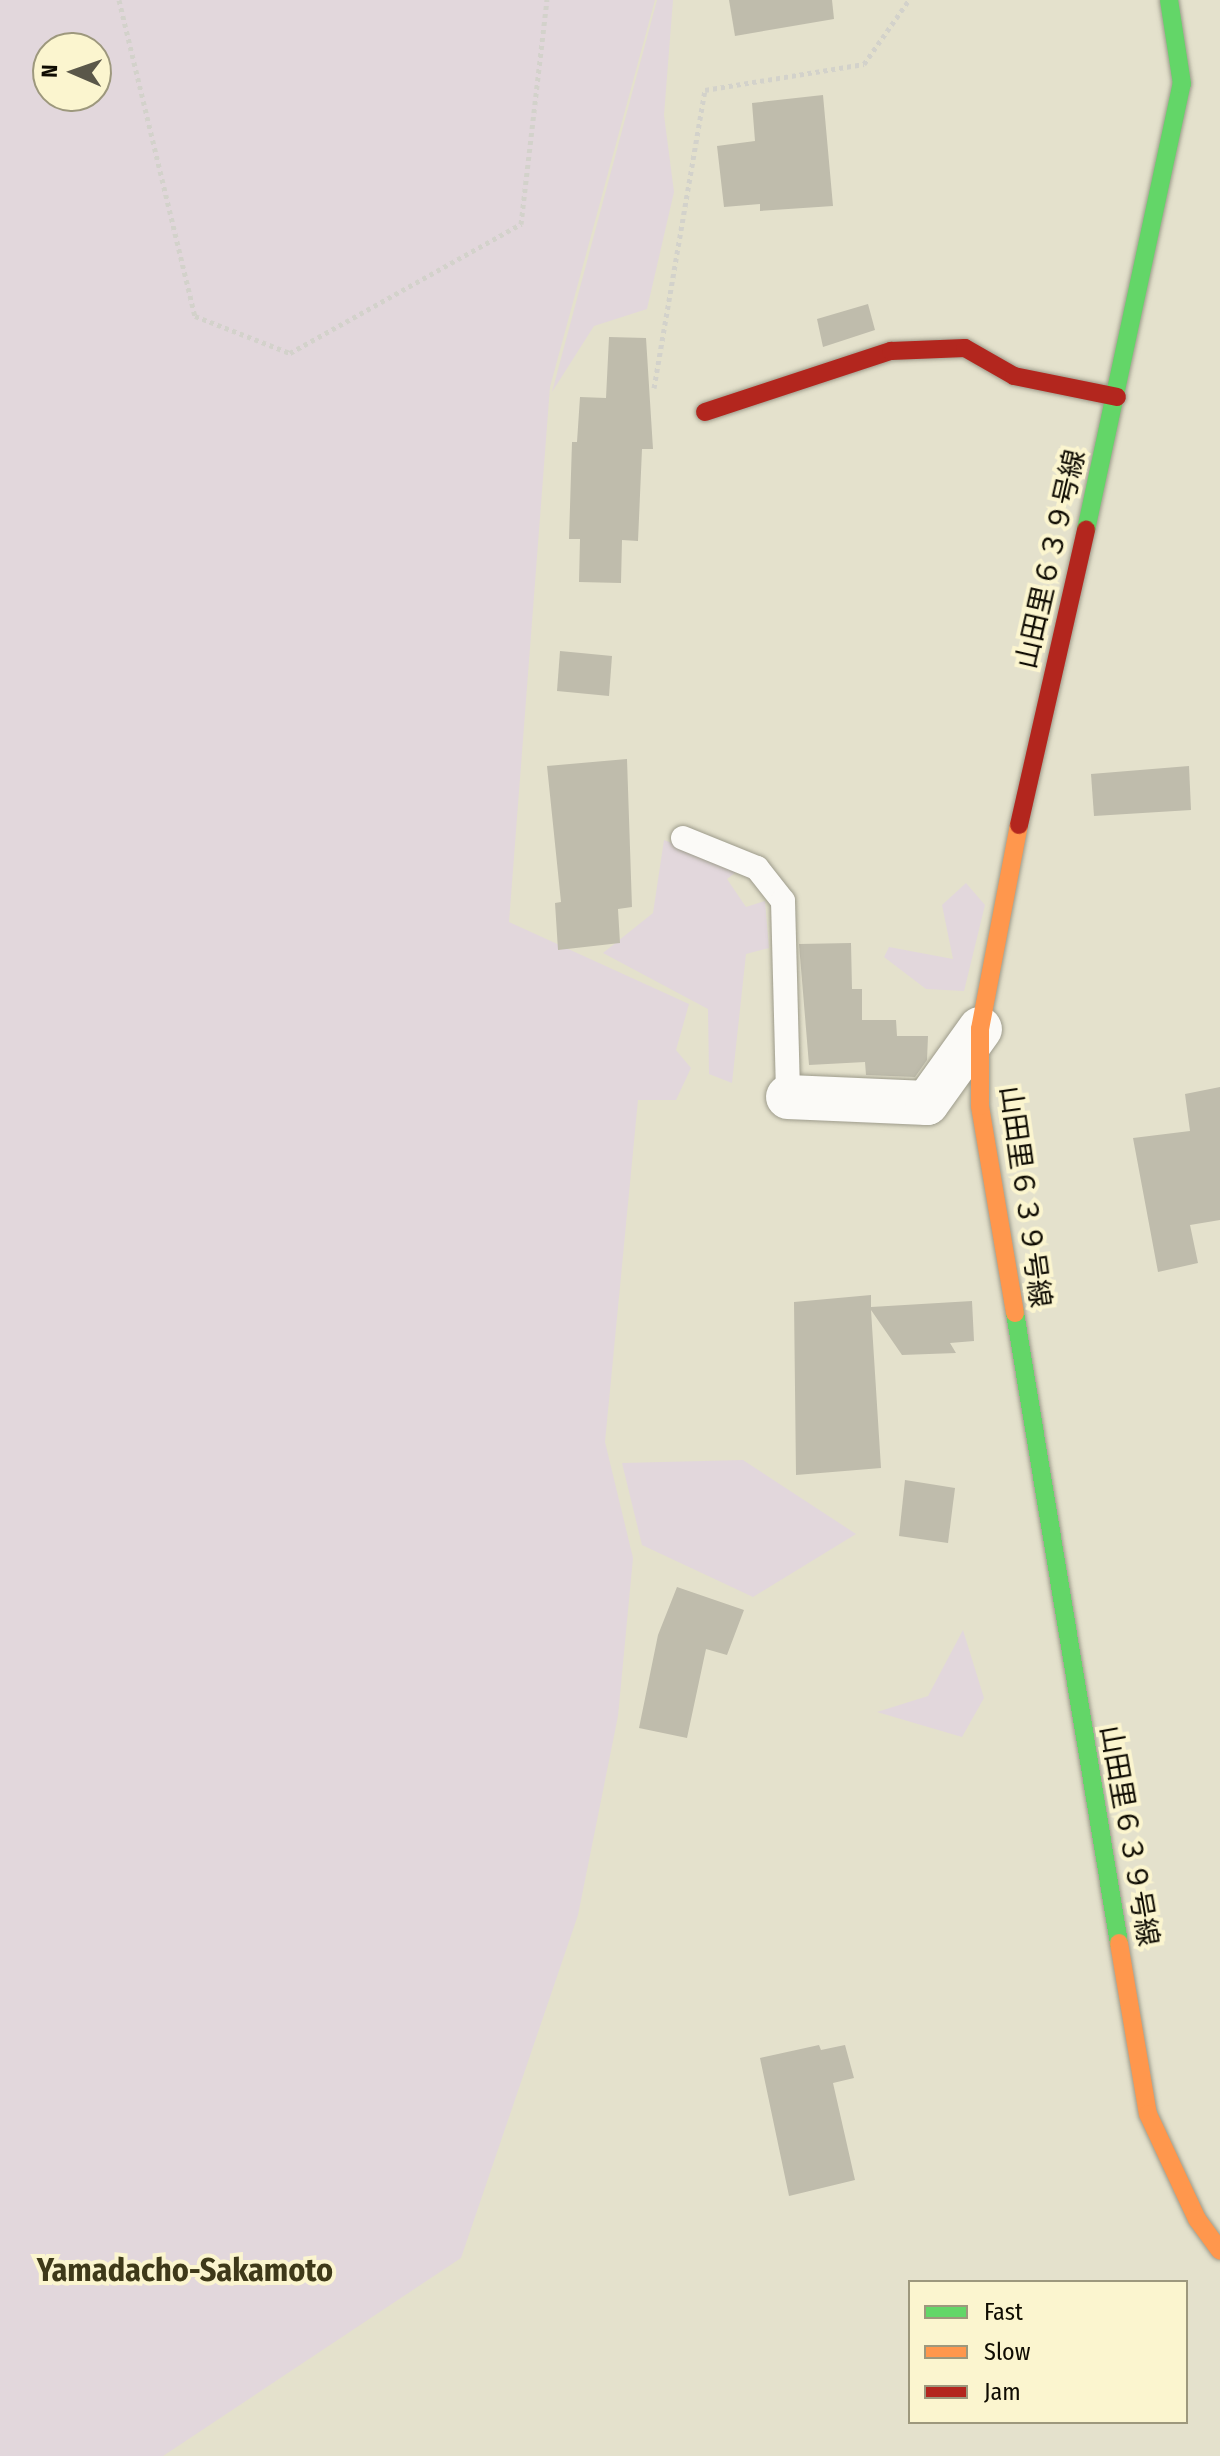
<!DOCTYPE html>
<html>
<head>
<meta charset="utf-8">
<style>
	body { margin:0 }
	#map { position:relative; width:1220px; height:2456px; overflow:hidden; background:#e4e1cc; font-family:"Fira Sans Condensed","Noto Sans JP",sans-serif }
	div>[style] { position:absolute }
	.green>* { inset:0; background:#e2d7dc }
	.building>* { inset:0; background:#bfbcac }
	.path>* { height:5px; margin-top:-2.5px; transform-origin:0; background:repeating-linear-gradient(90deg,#d3d2cb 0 4px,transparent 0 8px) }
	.roads { filter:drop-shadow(0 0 2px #9d9b8b) drop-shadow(0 0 2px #9d9b8b) }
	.lane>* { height:24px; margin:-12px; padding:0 12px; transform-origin:12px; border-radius:12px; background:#fbfaf7 }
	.street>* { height:44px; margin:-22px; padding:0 22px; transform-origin:22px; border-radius:22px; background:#fbfaf7 }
	.fast>* { height:18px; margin:-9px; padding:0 9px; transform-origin:9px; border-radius:9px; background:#63d668 }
	.slow>* { height:18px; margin:-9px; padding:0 9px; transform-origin:9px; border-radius:9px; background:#ff974d }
	.jam>* { height:18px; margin:-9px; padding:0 9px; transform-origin:9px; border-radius:9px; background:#b3261e }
	span { translate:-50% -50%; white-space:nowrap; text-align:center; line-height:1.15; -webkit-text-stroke:8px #fbf5cf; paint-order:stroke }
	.street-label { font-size:28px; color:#0f0c02 }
	.quarter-label { font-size:32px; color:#3e3919; font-weight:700 }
	.legend { position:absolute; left:908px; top:2280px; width:280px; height:144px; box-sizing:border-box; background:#fbf5cf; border:2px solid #9d987d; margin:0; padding:10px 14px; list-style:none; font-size:24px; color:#0f0c02 }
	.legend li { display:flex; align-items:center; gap:16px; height:40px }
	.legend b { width:40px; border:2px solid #9d987d }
	.north { position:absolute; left:32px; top:32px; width:80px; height:80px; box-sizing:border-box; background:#fbf5cf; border:2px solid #9d987d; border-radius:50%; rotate:272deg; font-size:22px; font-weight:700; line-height:32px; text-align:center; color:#0f0c02 }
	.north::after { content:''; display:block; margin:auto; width:28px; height:36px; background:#5a5749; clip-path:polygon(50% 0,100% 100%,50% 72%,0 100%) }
</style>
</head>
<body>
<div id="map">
	<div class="green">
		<i style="clip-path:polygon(evenodd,0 0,655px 0,550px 387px,509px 922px,689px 1004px,676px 1050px,691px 1068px,676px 1100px,638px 1100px,605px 1442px,633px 1558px,618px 1716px,578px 1915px,461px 2258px,163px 2456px,0 2456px,0 0,48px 48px,96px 48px,96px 96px,48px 96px,48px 48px)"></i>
		<i style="clip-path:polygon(657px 0,673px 0,664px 115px,674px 192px,647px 309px,594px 326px,552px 392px)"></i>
		<i style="clip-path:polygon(664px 840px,740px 869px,727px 879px,746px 907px,765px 901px,769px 948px,746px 954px,732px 1083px,709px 1074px,708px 1009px,603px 953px,653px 913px)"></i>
		<i style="clip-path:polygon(966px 883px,985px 905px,964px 991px,926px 989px,884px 957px,889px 947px,953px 959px,942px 905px)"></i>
		<i style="clip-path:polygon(743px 1460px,856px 1534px,753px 1597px,642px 1545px,622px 1463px)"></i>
		<i style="clip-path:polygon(963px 1630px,984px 1698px,962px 1737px,877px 1712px,928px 1696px)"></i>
	</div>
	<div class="building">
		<i style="clip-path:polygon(729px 0,832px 0,834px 19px,735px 36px)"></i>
		<i style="clip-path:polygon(823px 95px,833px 206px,760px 211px,760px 204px,724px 207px,717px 146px,755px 141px,752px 103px)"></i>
		<i style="clip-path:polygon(868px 304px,875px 330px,823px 347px,817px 319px)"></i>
		<i style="clip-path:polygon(609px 337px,646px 338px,653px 449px,642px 449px,638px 541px,622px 540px,621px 583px,579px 582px,580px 539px,569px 539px,572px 442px,577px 442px,580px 397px,606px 398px)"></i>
		<i style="clip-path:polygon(560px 651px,612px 656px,609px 696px,557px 691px)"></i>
		<i style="clip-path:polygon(627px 759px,632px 907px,618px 909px,620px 943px,558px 950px,555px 903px,561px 902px,547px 766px)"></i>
		<i style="clip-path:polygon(1189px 766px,1191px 810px,1094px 816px,1091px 774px)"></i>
		<i style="clip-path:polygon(851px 943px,852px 989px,862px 989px,862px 1020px,896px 1020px,897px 1036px,928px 1036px,927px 1060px,915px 1077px,866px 1075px,865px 1062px,809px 1065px,799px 944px)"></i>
		<i style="clip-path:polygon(1220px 1087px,1220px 1220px,1190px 1225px,1198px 1263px,1158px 1272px,1133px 1138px,1190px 1131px,1185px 1094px)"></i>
		<i style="clip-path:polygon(871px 1295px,871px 1307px,972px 1301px,974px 1341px,950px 1343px,956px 1353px,902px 1355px,871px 1310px,881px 1468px,796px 1475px,794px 1302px)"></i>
		<i style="clip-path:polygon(905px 1480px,955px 1488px,948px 1543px,899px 1536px)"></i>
		<i style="clip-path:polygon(677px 1587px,744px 1610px,727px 1655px,706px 1649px,687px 1738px,639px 1728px,658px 1635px)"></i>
		<i style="clip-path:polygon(819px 2045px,821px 2050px,845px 2045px,854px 2078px,833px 2083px,855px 2180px,789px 2196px,760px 2058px)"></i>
	</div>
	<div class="path">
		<i style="left:119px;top:0;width:325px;rotate:76.5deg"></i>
		<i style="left:195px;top:316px;width:102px;rotate:21.3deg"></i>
		<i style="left:290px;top:353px;width:265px;rotate:-29.2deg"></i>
		<i style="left:521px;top:224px;width:226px;rotate:-83.4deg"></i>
		<i style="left:654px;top:388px;width:302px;rotate:-80.3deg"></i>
		<i style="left:705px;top:90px;width:161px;rotate:-9.3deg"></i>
		<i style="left:864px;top:64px;width:78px;rotate:-54.9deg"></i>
	</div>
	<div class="roads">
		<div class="lane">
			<i style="left:683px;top:838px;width:80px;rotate:22.1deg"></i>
			<i style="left:757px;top:868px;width:42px;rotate:51.8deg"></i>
			<i style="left:783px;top:901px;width:196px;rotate:88.5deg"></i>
		</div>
		<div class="street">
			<i style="left:788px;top:1097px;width:139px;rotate:2.5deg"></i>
			<i style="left:927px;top:1103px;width:91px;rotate:-54.4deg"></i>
		</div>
		<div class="fast">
			<i style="left:1086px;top:530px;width:456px;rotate:-77.9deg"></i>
			<i style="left:1182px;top:84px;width:85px;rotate:-98.8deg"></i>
			<i style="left:1015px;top:1313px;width:639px;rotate:80.63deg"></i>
		</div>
		<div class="slow">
			<i style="left:1015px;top:1313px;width:210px;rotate:-99.6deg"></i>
			<i style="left:980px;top:1106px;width:77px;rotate:-90deg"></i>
			<i style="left:980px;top:1029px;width:208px;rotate:-79.2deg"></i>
			<i style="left:1119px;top:1943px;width:173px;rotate:80.4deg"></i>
			<i style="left:1148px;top:2114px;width:116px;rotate:65deg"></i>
			<i style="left:1197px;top:2219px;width:39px;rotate:54deg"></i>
		</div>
		<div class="jam">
			<i style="left:705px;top:412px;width:196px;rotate:-18.2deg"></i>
			<i style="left:891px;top:351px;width:74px;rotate:-2.3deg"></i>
			<i style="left:965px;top:348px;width:56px;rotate:29.7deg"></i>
			<i style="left:1014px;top:376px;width:105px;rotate:11.5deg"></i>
			<i style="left:1019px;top:825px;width:303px;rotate:-77.2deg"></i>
		</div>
	</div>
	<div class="street-label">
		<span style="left:1051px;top:559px;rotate:-77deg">山田里６３９号線</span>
		<span style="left:1025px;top:1197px;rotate:82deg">山田里６３９号線</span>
		<span style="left:1129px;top:1836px;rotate:80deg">山田里６３９号線</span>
	</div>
	<div class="quarter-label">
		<span style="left:185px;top:2270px">Yamadacho-Sakamoto</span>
	</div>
	<ul class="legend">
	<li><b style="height:10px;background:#63d668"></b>Fast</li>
	<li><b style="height:10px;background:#ff974d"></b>Slow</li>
	<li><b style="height:10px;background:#b3261e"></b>Jam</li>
	</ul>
	<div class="north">N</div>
</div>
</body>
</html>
